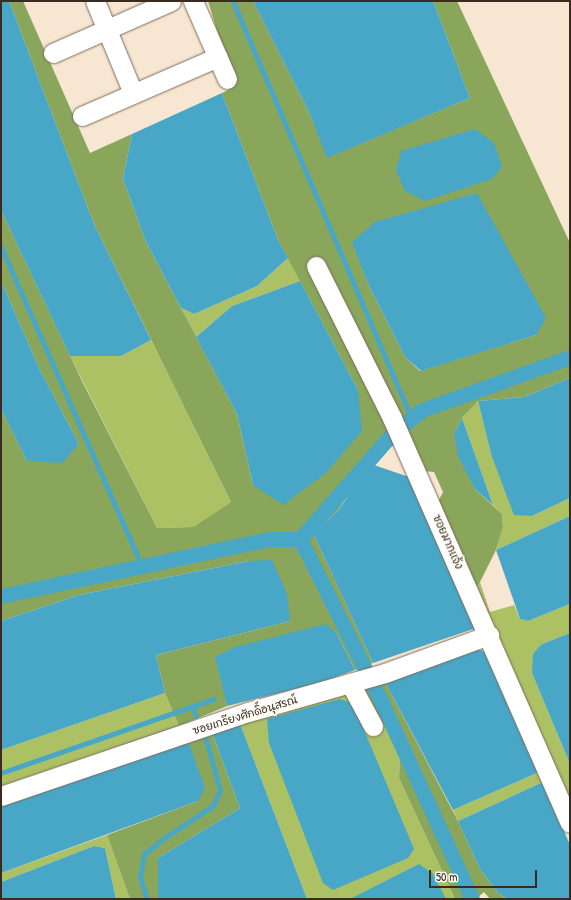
<!DOCTYPE html>
<html>
<head>
<meta charset="utf-8">
<style>
	body { margin:0 }
	#map { position:relative; width:571px; height:900px; overflow:hidden; background:#f7e7d2; font-family:"Patrick Hand","Playpen Sans Thai",sans-serif }
	div>[style] { position:absolute }
	.green>* { inset:0; background:#acc064 }
	.forest>* { inset:0; background:#89a65a }
	.water>* { inset:0; background:#48a7c7 }
	.stream>* { height:4.5px; margin:-2.25px; padding:0 2.25px; transform-origin:2.25px; border-radius:2.25px; background:#48a7c7 }
	.canal>* { height:15px; margin:-7.5px; padding:0 7.5px; transform-origin:7.5px; border-radius:7.5px; background:#48a7c7 }
	.roads { filter:drop-shadow(0 0 1px #7d6c5d) drop-shadow(0 0 1px #7d6c5d) }
	.minor>* { height:19px; margin:-9.5px; padding:0 9.5px; transform-origin:9.5px; border-radius:9.5px; background:#fff }
	span { translate:-50% -50%; white-space:nowrap; text-align:center; line-height:1.15; -webkit-text-stroke:4px #fdfcf7; paint-order:stroke }
	.street-label { font-size:11px; color:#3b2a1e }
	.frame { position:absolute; inset:0; border:2px solid #3b2a1e; pointer-events:none }
	.scale { position:absolute; left:429px; top:870px; width:108px; height:18px; box-sizing:border-box; border:2px solid #3b2a1e; border-top:0; padding-left:5px; font-size:12px; line-height:14px; white-space:nowrap; color:#3b2a1e; -webkit-text-stroke:3px #fdfcf7; paint-order:stroke }
</style>
</head>
<body>
<div id="map">
	<div class="green">
		<i style="clip-path:polygon(288px 258px,300px 281px,232px 306px,196px 337px,181px 308px,194px 314px,257px 286px)"></i>
		<i style="clip-path:polygon(151px 340px,231px 502px,193px 527px,157px 528px,70px 356px,121px 356px)"></i>
		<i style="clip-path:polygon(478px 401px,491px 454px,532px 516px,570px 498px,570px 516px,496px 550px,503px 528px,502px 514px,493px 505px,462px 418px)"></i>
		<i style="clip-path:polygon(480px 582px,490px 612px,514px 605px,520px 619px,528px 621px,570px 604px,570px 633px,542px 644px,532px 673px,570px 764px,570px 812px,477px 588px)"></i>
		<i style="clip-path:polygon(363px 688px,373px 714px,383px 716px,400px 757px,399px 778px,455px 899px,307px 899px,239px 721px)"></i>
		<i style="clip-path:polygon(165px 693px,179px 726px,1px 786px,1px 750px)"></i>
		<i style="clip-path:polygon(539px 772px,543px 782px,458px 821px,453px 810px)"></i>
		<i style="clip-path:polygon(107px 835px,130px 899px,116px 899px,105px 848px,94px 846px,1px 882px,1px 873px)"></i>
	</div>
	<div class="forest">
		<i style="clip-path:polygon(evenodd,9px 1px,23px 1px,90px 153px,132px 134px,123px 179px,146px 242px,237px 414px,253px 485px,358px 390px,278px 240px,222px 93px,234px 87px,208px 1px,253px 1px,309px 112px,328px 157px,470px 98px,433px 1px,457px 1px,570px 243px,570px 378px,524px 397px,478px 401px,462px 418px,454px 434px,475px 489px,502px 514px,503px 528px,496px 550px,477px 588px,436px 506px,443px 492px,434px 472px,424px 471px,395px 446px,388px 446px,360px 477px,337px 512px,313px 533px,373px 663px,355px 670px,337px 634px,225px 696px,227px 706px,179px 726px,165px 693px,156px 655px,290px 621px,249px 561px,79px 595px,1px 621px,1px 409px,27px 461px,79px 444px,40px 370px,1px 281px,1px 210px,82px 381px,157px 528px,193px 527px,231px 502px,94px 224px,9px 1px,353px 242px,536px 335px,420px 371px,405px 357px,368px 284px,353px 242px)"></i>
		<i style="clip-path:polygon(384px 680px,458px 821px,480px 869px,498px 893px,508px 899px,490px 899px,484px 892px,476px 899px,455px 899px,399px 778px,400px 757px,383px 716px,373px 714px,363px 688px)"></i>
		<i style="clip-path:polygon(211px 730px,240px 808px,158px 858px,158px 899px,130px 899px,107px 835px,198px 801px,187px 738px)"></i>
	</div>
	<div class="water">
		<i style="clip-path:polygon(1px 1px,9px 1px,94px 224px,151px 340px,121px 356px,70px 356px,1px 210px)"></i>
		<i style="clip-path:polygon(253px 1px,433px 1px,470px 98px,327px 158px,309px 112px)"></i>
		<i style="clip-path:polygon(222px 93px,278px 240px,288px 258px,257px 286px,194px 314px,181px 308px,146px 242px,123px 179px,132px 134px)"></i>
		<i style="clip-path:polygon(475px 129px,494px 143px,502px 167px,492px 179px,425px 201px,405px 191px,396px 170px,401px 151px)"></i>
		<i style="clip-path:polygon(477px 193px,546px 318px,536px 335px,421px 371px,405px 357px,368px 284px,352px 242px,375px 222px)"></i>
		<i style="clip-path:polygon(1px 281px,40px 370px,79px 444px,62px 463px,27px 461px,1px 409px)"></i>
		<i style="clip-path:polygon(300px 281px,358px 390px,362px 431px,326px 473px,283px 505px,253px 485px,237px 414px,196px 337px,232px 306px)"></i>
		<i style="clip-path:polygon(570px 378px,570px 498px,532px 516px,514px 515px,491px 454px,478px 401px,524px 397px)"></i>
		<i style="clip-path:polygon(462px 418px,493px 505px,475px 489px,458px 456px,454px 434px)"></i>
		<i style="clip-path:polygon(371px 464px,412px 478px,479px 627px,373px 663px,313px 533px,337px 512px)"></i>
		<i style="clip-path:polygon(570px 516px,570px 604px,528px 621px,520px 619px,496px 550px)"></i>
		<i style="clip-path:polygon(272px 560px,287px 594px,290px 621px,156px 655px,165px 693px,1px 750px,1px 621px,79px 595px,249px 561px)"></i>
		<i style="clip-path:polygon(326px 624px,337px 634px,355px 670px,319px 683px,227px 706px,215px 657px,235px 647px)"></i>
		<i style="clip-path:polygon(570px 633px,570px 764px,532px 673px,533px 654px,542px 644px)"></i>
		<i style="clip-path:polygon(473px 647px,488px 653px,539px 772px,453px 810px,384px 680px)"></i>
		<i style="clip-path:polygon(340px 699px,349px 702px,359px 718px,414px 849px,408px 858px,333px 890px,323px 883px,269px 743px,267px 719px)"></i>
		<i style="clip-path:polygon(239px 721px,307px 899px,158px 899px,158px 858px,240px 808px,211px 730px)"></i>
		<i style="clip-path:polygon(187px 738px,205px 788px,198px 801px,1px 873px,1px 803px)"></i>
		<i style="clip-path:polygon(543px 782px,570px 845px,570px 899px,508px 899px,498px 893px,480px 869px,458px 821px)"></i>
		<i style="clip-path:polygon(94px 846px,105px 848px,116px 899px,1px 899px,1px 882px)"></i>
		<i style="clip-path:polygon(419px 864px,433px 874px,446px 899px,350px 899px)"></i>
	</div>
	<div class="stream">
		<i style="left:233px;top:1px;width:455px;rotate:66.8deg"></i>
		<i style="left:1px;top:246px;width:349px;rotate:66.2deg"></i>
		<i style="left:193px;top:706px;width:10px;rotate:73deg"></i>
		<i style="left:1px;top:773px;width:225px;rotate:-19.2deg"></i>
		<i style="left:147px;top:899px;width:23px;rotate:-108deg"></i>
		<i style="left:140px;top:877px;width:23px;rotate:-80deg"></i>
		<i style="left:144px;top:854px;width:24px;rotate:-38deg"></i>
		<i style="left:163px;top:839px;width:60px;rotate:-33.4deg"></i>
		<i style="left:213px;top:806px;width:17px;rotate:-66deg"></i>
		<i style="left:220px;top:790px;width:52px;rotate:-105.6deg"></i>
	</div>
	<div class="canal">
		<i style="left:300px;top:539px;width:138px;rotate:-48.8deg"></i>
		<i style="left:391px;top:435px;width:40px;rotate:-39deg"></i>
		<i style="left:422px;top:410px;width:157px;rotate:-19.7deg"></i>
		<i style="left:1px;top:596px;width:274px;rotate:-12deg"></i>
		<i style="left:269px;top:539px;width:31px"></i>
		<i style="left:300px;top:539px;width:181px;rotate:63.4deg"></i>
		<i style="left:381px;top:701px;width:218px;rotate:65.3deg"></i>
	</div>
	<div class="roads">
		<div class="minor">
			<i style="left:95px;top:1px;width:100px;rotate:67.6deg"></i>
			<i style="left:193px;top:1px;width:85px;rotate:66.4deg"></i>
			<i style="left:53px;top:53px;width:129px;rotate:-23.8deg"></i>
			<i style="left:82px;top:116px;width:148px;rotate:-23.5deg"></i>
			<i style="left:316px;top:266px;width:170px;rotate:63.4deg"></i>
			<i style="left:392px;top:418px;width:442px;rotate:66.3deg"></i>
			<i style="left:350px;top:683px;width:49px;rotate:61.9deg"></i>
			<i style="left:1px;top:796px;width:261px;rotate:-18.8deg"></i>
			<i style="left:248px;top:712px;width:142px;rotate:-15.9deg"></i>
			<i style="left:385px;top:673px;width:111px;rotate:-20.1deg"></i>
		</div>
	</div>
	<div class="street-label">
		<span style="left:448px;top:542px;rotate:66deg">ซอยมากแจ้ง</span>
		<span style="left:245px;top:715px;rotate:-17deg">ซอยเกรียงศักดิ์อนุสรณ์</span>
	</div>
	<div class="frame"></div>
	<div class="scale">50 m</div>
</div>
</body>
</html>
